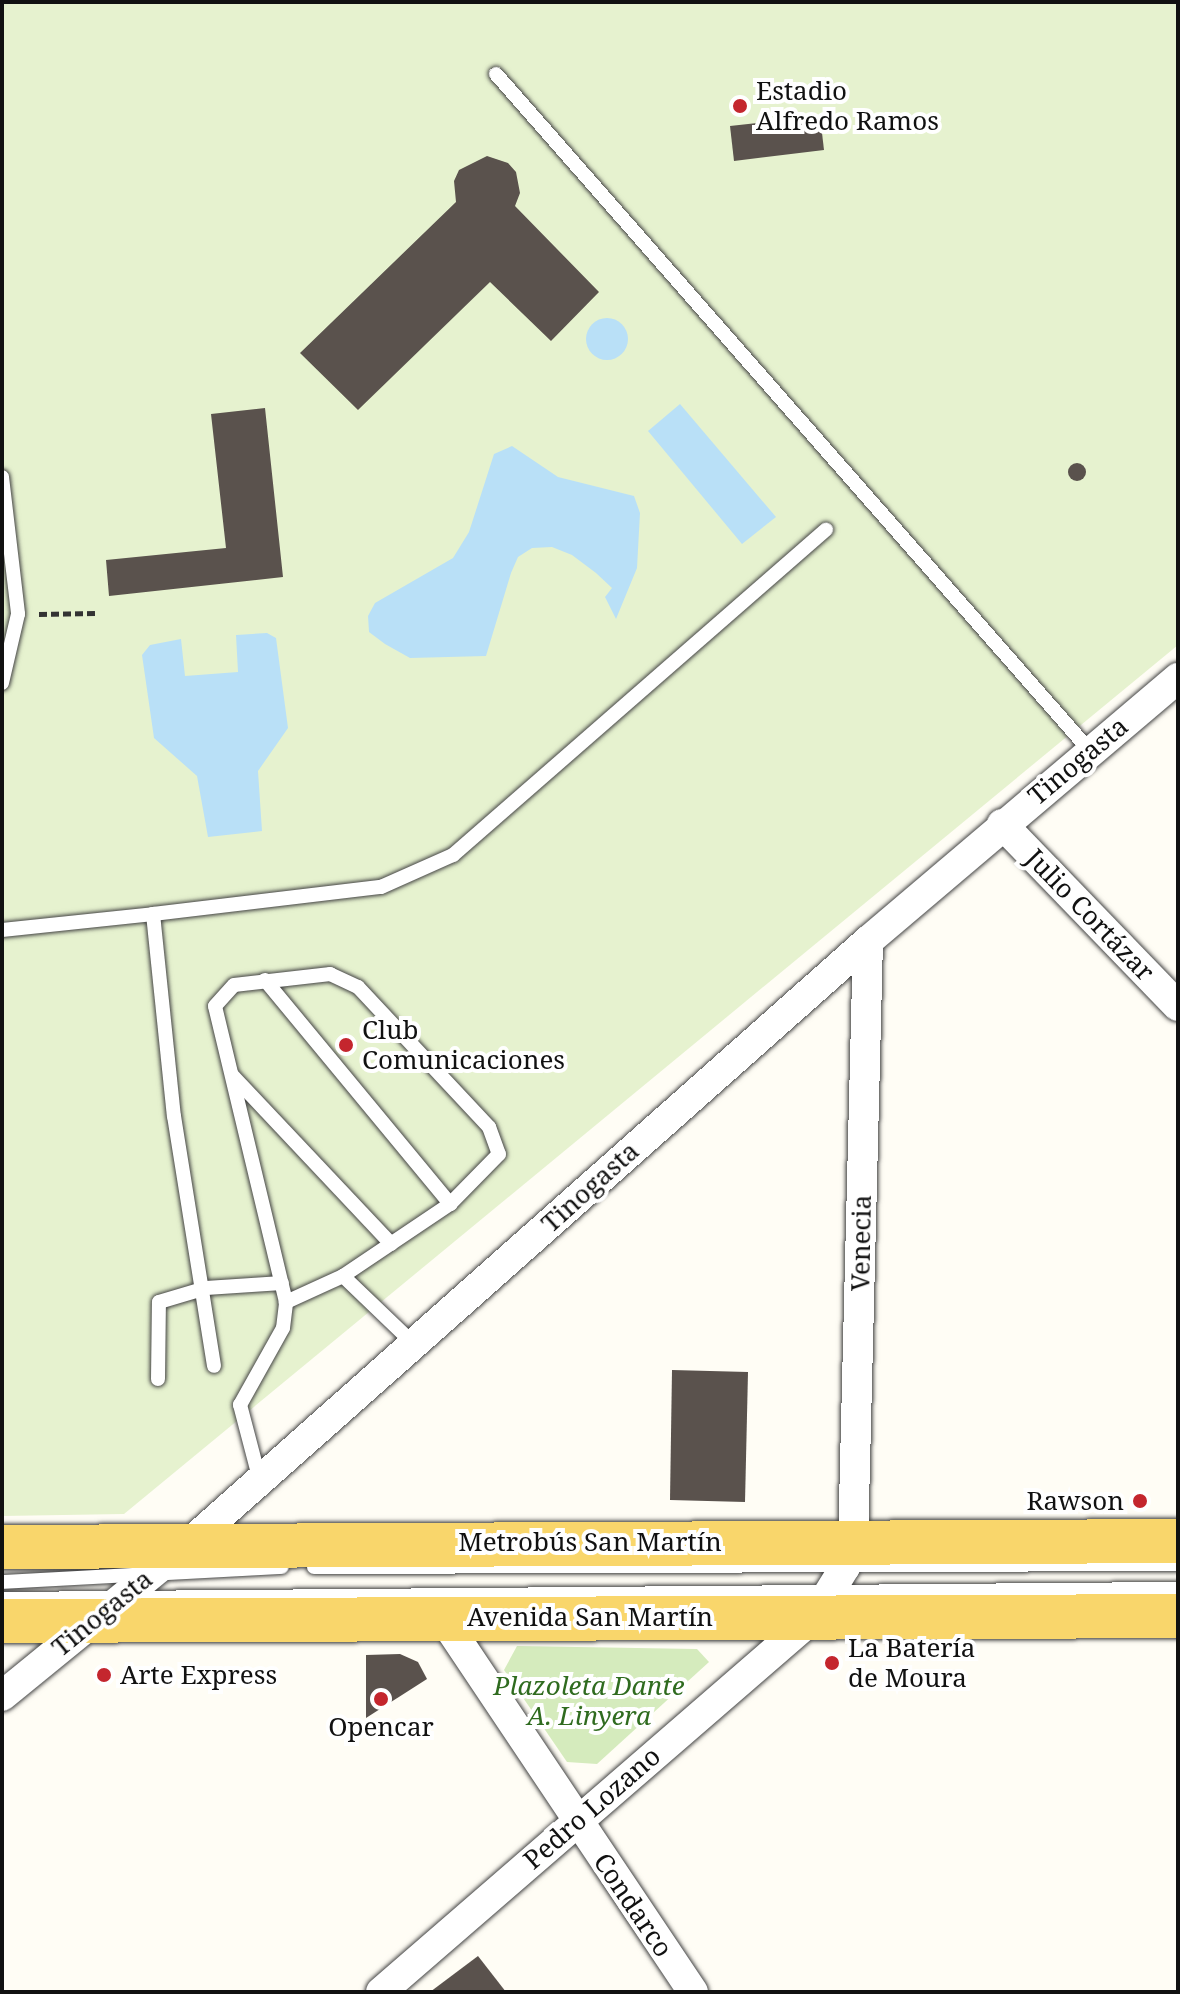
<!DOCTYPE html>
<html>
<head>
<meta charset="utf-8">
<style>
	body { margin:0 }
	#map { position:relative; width:1180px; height:1994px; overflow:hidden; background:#fffdf5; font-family:"Noto Serif",serif }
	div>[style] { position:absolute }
	.green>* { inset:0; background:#d5ebbd }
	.pitch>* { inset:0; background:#e6f2cf }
	.water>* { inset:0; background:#b9e0f7 }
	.round { border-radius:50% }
	.building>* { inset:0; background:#5a524d }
	.path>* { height:5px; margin-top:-2.5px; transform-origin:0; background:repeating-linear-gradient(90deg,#333 0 8px,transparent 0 12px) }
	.roads { filter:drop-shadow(0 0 2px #444) drop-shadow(0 0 2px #444) }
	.lane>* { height:14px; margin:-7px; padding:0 7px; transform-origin:7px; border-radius:7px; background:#fff }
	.street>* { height:30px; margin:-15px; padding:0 15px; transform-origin:15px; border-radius:15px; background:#fff }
	.primary>* { height:44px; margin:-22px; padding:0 22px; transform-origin:22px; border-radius:22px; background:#f9d66b }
	.dots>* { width:22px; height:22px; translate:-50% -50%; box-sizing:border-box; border:4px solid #fff; border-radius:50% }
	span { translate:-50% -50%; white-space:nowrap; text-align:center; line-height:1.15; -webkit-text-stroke:8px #fff; paint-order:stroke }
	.poi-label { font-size:26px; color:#111 }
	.left { translate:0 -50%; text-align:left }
	.right { translate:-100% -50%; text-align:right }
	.street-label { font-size:26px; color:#111 }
	.park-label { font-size:26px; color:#2f6b1f; font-style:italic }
	.frame { position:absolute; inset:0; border:4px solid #111; pointer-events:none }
</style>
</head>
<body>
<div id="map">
	<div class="green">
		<i style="clip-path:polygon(517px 1646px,697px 1649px,709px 1662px,597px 1764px,567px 1762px,504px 1670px)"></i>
	</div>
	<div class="pitch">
		<i style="clip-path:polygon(2px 2px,1178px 2px,1178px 645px,124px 1514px,2px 1516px)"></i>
	</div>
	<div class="water">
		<i class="round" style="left:586px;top:318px;width:42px;height:42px"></i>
		<i style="clip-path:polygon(680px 404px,776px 517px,742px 544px,648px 431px)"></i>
		<i style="clip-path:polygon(512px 446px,558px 477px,634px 496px,640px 513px,637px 568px,616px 619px,605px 597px,612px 588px,596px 573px,572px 555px,552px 547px,532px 548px,518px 557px,511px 573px,486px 656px,410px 658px,385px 644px,369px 632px,368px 616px,375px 603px,453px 558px,469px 532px,494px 454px)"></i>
		<i style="clip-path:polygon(267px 633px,276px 638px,288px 728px,258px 771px,262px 831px,208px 837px,197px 776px,154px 738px,142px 655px,150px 645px,181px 639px,185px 676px,238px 672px,236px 635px)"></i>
	</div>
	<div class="building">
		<i style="clip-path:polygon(820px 116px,824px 150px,734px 161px,730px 126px)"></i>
		<i style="clip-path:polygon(487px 156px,508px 163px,516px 172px,520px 193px,515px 206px,599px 292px,551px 341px,490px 282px,358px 410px,300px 353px,456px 202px,454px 181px,459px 170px)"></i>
		<i style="clip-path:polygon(265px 408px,283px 577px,109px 596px,106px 560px,226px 548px,211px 414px)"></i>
		<i class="round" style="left:1068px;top:463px;width:18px;height:18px"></i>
		<i style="clip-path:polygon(672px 1370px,748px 1372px,745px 1502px,670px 1500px)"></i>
		<i style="clip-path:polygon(400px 1654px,418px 1662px,427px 1679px,366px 1718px,366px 1655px)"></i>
		<i style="clip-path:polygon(478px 1956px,506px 1992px,430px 1992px)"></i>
	</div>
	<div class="path">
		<i style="left:39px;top:614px;width:56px;rotate:-1deg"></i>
	</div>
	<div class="roads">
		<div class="lane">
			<i style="left:496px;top:74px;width:902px;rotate:48.73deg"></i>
			<i style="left:2px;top:477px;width:138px;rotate:83.3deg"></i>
			<i style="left:18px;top:614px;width:71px;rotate:103.1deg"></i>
			<i style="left:153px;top:914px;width:230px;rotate:-6.8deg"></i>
			<i style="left:381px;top:887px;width:79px;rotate:-24deg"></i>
			<i style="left:453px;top:855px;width:495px;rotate:-41.1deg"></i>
			<i style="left:2px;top:930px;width:152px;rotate:-6deg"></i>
			<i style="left:153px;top:914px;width:203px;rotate:84.1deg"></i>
			<i style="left:174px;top:1116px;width:253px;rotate:80.9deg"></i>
			<i style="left:265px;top:980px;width:291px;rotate:50.4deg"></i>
			<i style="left:232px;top:1075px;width:232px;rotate:46.7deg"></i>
			<i style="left:343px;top:1276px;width:98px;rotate:43.8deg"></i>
			<i style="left:158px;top:1379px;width:77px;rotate:-89.3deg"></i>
			<i style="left:159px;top:1302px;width:49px;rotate:-16.6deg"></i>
			<i style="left:206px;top:1288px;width:76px;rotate:-3.8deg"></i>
			<i style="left:260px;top:1481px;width:79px;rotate:-104.7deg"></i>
			<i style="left:240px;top:1405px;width:88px;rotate:-60.8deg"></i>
			<i style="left:283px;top:1328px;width:26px;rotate:-83deg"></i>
			<i style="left:286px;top:1302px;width:304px;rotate:-103.5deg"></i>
			<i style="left:215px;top:1006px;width:28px;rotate:-48deg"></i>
			<i style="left:234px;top:985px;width:97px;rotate:-6.5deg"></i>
			<i style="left:330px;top:974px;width:31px;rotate:25deg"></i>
			<i style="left:358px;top:987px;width:192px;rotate:46.9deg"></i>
			<i style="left:489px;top:1127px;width:29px;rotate:70deg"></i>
			<i style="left:499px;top:1154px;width:70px;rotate:134.4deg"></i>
			<i style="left:450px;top:1204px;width:129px;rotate:146.1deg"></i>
			<i style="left:343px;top:1276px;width:63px;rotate:155.5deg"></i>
			<i style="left:314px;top:1567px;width:864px;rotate:-0.2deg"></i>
			<i style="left:2px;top:1582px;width:280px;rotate:-3.1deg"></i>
			<i style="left:2px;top:1599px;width:1176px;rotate:-0.49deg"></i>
		</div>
		<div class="street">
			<i style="left:1002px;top:824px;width:253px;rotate:46deg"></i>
			<i style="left:442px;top:1617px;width:451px;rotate:56.2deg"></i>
			<i style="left:2px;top:1696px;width:237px;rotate:-39.2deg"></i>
			<i style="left:186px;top:1546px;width:912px;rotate:-41.58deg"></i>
			<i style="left:868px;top:941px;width:407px;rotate:-40.3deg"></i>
			<i style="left:381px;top:1992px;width:573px;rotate:-40.89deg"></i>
			<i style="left:814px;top:1617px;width:59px;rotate:-58.2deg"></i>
			<i style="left:845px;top:1567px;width:23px;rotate:-70deg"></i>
			<i style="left:853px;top:1545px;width:604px;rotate:-88.58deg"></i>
		</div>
		<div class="primary">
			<i style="left:2px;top:1547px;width:1176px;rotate:-0.29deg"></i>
			<i style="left:2px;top:1621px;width:1176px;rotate:-0.24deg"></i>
		</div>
	</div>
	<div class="dots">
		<i style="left:740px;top:106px;background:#c4262e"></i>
		<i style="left:346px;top:1045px;background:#c4262e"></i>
		<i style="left:1140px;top:1501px;background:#c4262e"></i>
		<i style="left:832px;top:1663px;background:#c4262e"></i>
		<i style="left:104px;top:1675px;background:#c4262e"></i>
		<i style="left:381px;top:1699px;background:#c4262e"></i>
	</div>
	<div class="poi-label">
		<span class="left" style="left:756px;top:106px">Estadio<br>Alfredo Ramos</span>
		<span class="left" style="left:362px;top:1045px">Club<br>Comunicaciones</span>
		<span class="right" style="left:1124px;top:1501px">Rawson</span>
		<span class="left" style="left:848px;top:1663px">La Batería<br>de Moura</span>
		<span class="left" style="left:120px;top:1675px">Arte Express</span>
		<span style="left:381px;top:1727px">Opencar</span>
	</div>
	<div class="street-label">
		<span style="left:1078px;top:761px;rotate:-40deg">Tinogasta</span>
		<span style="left:1090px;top:915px;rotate:46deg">Julio Cortázar</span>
		<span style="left:590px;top:1187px;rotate:-42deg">Tinogasta</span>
		<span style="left:861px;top:1243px;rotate:-89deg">Venecia</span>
		<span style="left:590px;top:1542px">Metrobús San Martín</span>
		<span style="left:102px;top:1613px;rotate:-39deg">Tinogasta</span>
		<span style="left:590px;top:1617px">Avenida San Martín</span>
		<span style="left:592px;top:1808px;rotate:-41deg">Pedro Lozano</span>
		<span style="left:633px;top:1905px;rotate:56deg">Condarco</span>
	</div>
	<div class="park-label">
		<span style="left:589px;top:1701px">Plazoleta Dante<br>A. Linyera</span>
	</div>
	<div class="frame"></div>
</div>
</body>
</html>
